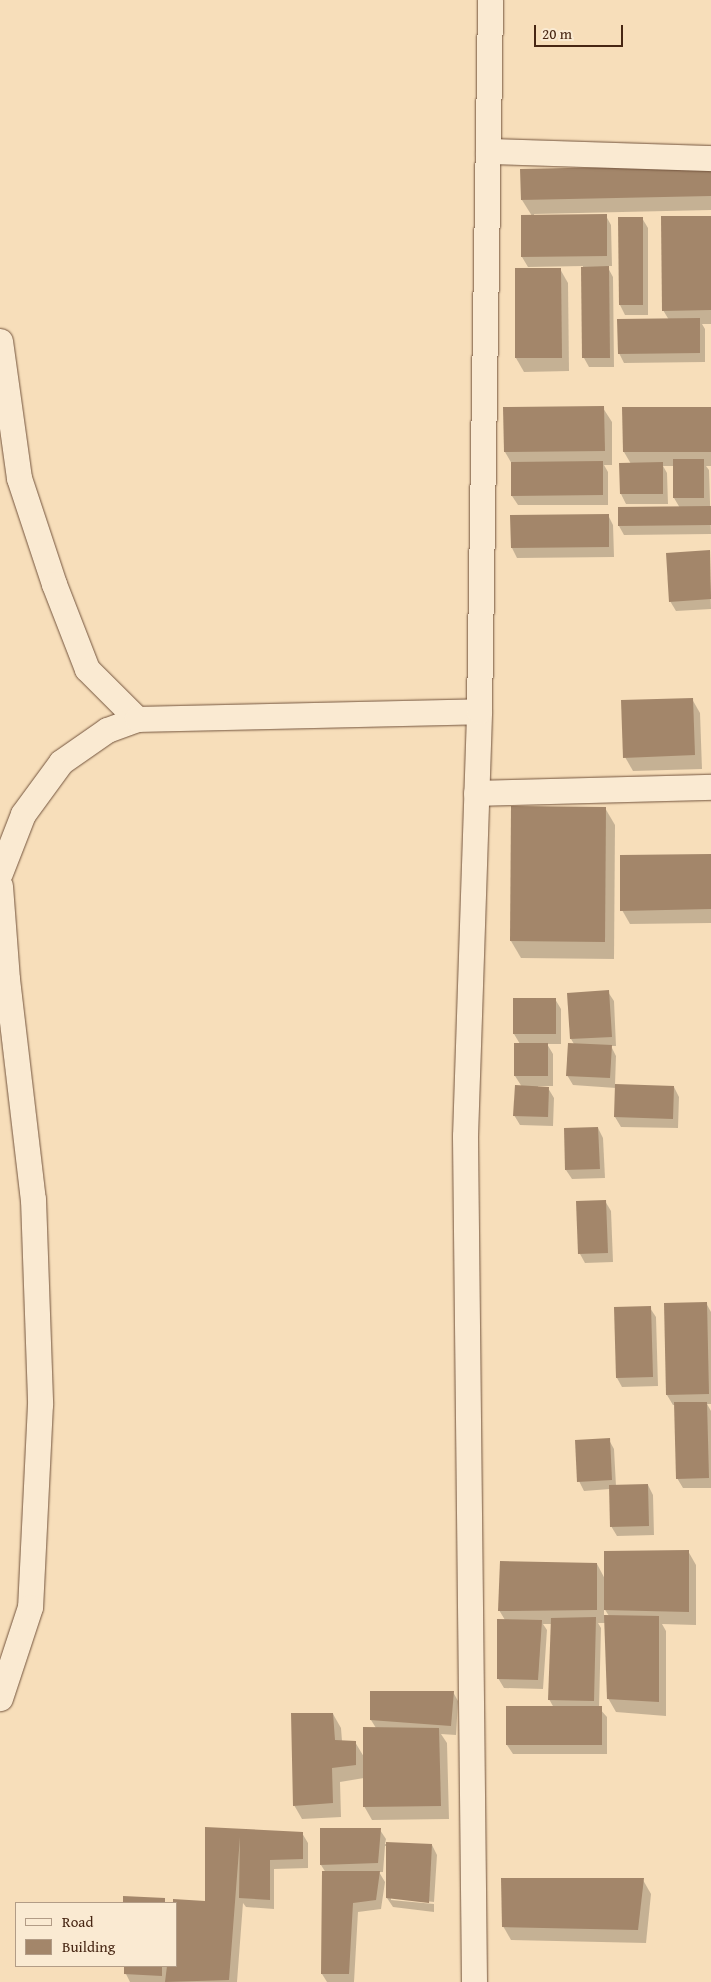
<!DOCTYPE html>
<html>
<head>
<meta charset="utf-8">
<style>
	body { margin:0 }
	#map { position:relative; width:711px; height:1982px; overflow:hidden; background:#f7deba; font-family:"Gentium Book Plus",serif }
	div>[style] { position:absolute }
	.shadow>* { inset:0; background:#0003 }
	.building>* { inset:0; background:#a3866a }
	.roads { filter:drop-shadow(0 0 1px #73543d) drop-shadow(0 0 1px #73543d) }
	.street>* { height:25px; margin:-12.5px; padding:0 12.5px; transform-origin:12.5px; border-radius:12.5px; background:#faead2 }
	span { translate:-50% -50%; white-space:nowrap; text-align:center; line-height:1.15; -webkit-text-stroke:4.5px #faead2; paint-order:stroke }
	.legend { position:absolute; left:15px; top:1902px; width:162px; height:65px; box-sizing:border-box; background:#faead2; border:1px solid #b29c86; margin:0; padding:6px 9px; list-style:none; font-size:15px; color:#472613 }
	.legend li { display:flex; align-items:center; gap:10px; height:25px }
	.legend b { width:25px; border:1px solid #b29c86 }
	.scale { position:absolute; left:534px; top:25px; width:89px; height:22px; box-sizing:border-box; border:2px solid #472613; border-top:0; padding-left:6px; font-size:15px; line-height:18px; white-space:nowrap; color:#472613; -webkit-text-stroke:4px #faead2; paint-order:stroke }
</style>
</head>
<body>
<div id="map">
	<div class="shadow">
		<i style="clip-path:polygon(711px 167px,711px 210px,534px 214px,534px 216px,606px 216px,611px 225px,612px 266px,607px 266px,613px 277px,614px 367px,589px 367px,584px 358px,583px 266px,528px 267px,522px 257px,522px 216px,532px 216px,522px 200px)"></i>
		<i style="clip-path:polygon(711px 217px,711px 324px,702px 324px,705px 329px,705px 362px,624px 363px,619px 353px,669px 320px,663px 310px)"></i>
		<i style="clip-path:polygon(642px 218px,648px 228px,648px 315px,625px 315px,620px 305px)"></i>
		<i style="clip-path:polygon(560px 269px,568px 283px,569px 371px,524px 372px,516px 358px)"></i>
		<i style="clip-path:polygon(603px 408px,612px 422px,612px 465px,604px 465px,608px 472px,608px 505px,518px 505px,512px 496px,512px 464px,505px 452px)"></i>
		<i style="clip-path:polygon(711px 408px,711px 466px,706px 466px,709px 470px,711px 534px,624px 535px,619px 526px,680px 508px,674px 498px,674px 466px,663px 466px,667px 473px,668px 504px,626px 504px,621px 494px,620px 464px,631px 464px,624px 452px,624px 409px)"></i>
		<i style="clip-path:polygon(608px 515px,613px 525px,614px 557px,517px 558px,512px 548px)"></i>
		<i style="clip-path:polygon(709px 552px,711px 609px,676px 611px,670px 601px)"></i>
		<i style="clip-path:polygon(692px 699px,700px 713px,702px 769px,633px 771px,625px 757px)"></i>
		<i style="clip-path:polygon(605px 808px,615px 825px,614px 959px,521px 958px,511px 941px)"></i>
		<i style="clip-path:polygon(711px 855px,711px 923px,630px 924px,622px 910px)"></i>
		<i style="clip-path:polygon(608px 992px,614px 1001px,616px 1046px,611px 1046px,616px 1056px,615px 1085px,674px 1087px,679px 1097px,678px 1128px,621px 1127px,615px 1117px,616px 1088px,573px 1085px,567px 1075px,574px 1044px,571px 1039px)"></i>
		<i style="clip-path:polygon(555px 999px,561px 1009px,561px 1044px,547px 1044px,553px 1054px,553px 1086px,538px 1086px,538px 1088px,548px 1088px,554px 1098px,553px 1126px,520px 1125px,514px 1115px,522px 1087px,515px 1076px,520px 1044px,514px 1034px)"></i>
		<i style="clip-path:polygon(598px 1128px,603px 1138px,605px 1178px,572px 1179px,566px 1170px)"></i>
		<i style="clip-path:polygon(605px 1201px,611px 1211px,613px 1262px,585px 1263px,580px 1254px)"></i>
		<i style="clip-path:polygon(706px 1303px,711px 1312px,711px 1404px,707px 1404px,711px 1411px,711px 1488px,683px 1488px,677px 1478px,676px 1405px,673px 1405px,667px 1395px)"></i>
		<i style="clip-path:polygon(650px 1308px,656px 1317px,658px 1386px,622px 1387px,617px 1378px)"></i>
		<i style="clip-path:polygon(609px 1440px,614px 1449px,616px 1486px,648px 1485px,653px 1495px,654px 1535px,617px 1536px,611px 1526px,610px 1489px,584px 1491px,579px 1481px)"></i>
		<i style="clip-path:polygon(evenodd,688px 1551px,696px 1565px,696px 1625px,662px 1624px,666px 1631px,666px 1716px,616px 1712px,608px 1698px,605px 1623px,598px 1623px,601px 1628px,599px 1708px,607px 1717px,607px 1754px,513px 1754px,507px 1745px,554px 1708px,549px 1699px,552px 1624px,543px 1624px,547px 1630px,543px 1689px,504px 1688px,498px 1678px,505px 1620px,499px 1610px,597px 1564px,605px 1579px,688px 1551px,604px 1608px,609px 1616px,604px 1616px,604px 1608px)"></i>
		<i style="clip-path:polygon(453px 1692px,458px 1701px,456px 1735px,441px 1734px,447px 1743px,449px 1819px,372px 1820px,364px 1806px,364px 1778px,340px 1782px,341px 1817px,302px 1819px,294px 1805px,333px 1714px,341px 1728px,342px 1741px,355px 1742px,364px 1757px,376px 1728px,371px 1720px)"></i>
		<i style="clip-path:polygon(206px 1829px,302px 1833px,308px 1843px,308px 1868px,274px 1869px,274px 1909px,246px 1907px,243px 1903px,237px 1982px,130px 1982px,126px 1974px,126px 1966px,176px 1966px,176px 1903px,174px 1903px,174px 1900px,206px 1902px)"></i>
		<i style="clip-path:polygon(380px 1830px,386px 1839px,385px 1844px,432px 1845px,437px 1855px,434px 1902px,391px 1897px,391px 1900px,434px 1904px,434px 1912px,393px 1907px,387px 1898px,387px 1846px,385px 1846px,383px 1872px,379px 1872px,385px 1882px,381px 1909px,358px 1912px,354px 1982px,327px 1982px,322px 1974px,326px 1873px,321px 1865px)"></i>
		<i style="clip-path:polygon(643px 1880px,651px 1894px,646px 1943px,511px 1940px,503px 1926px)"></i>
	</div>
	<div class="building">
		<i style="clip-path:polygon(711px 165px,711px 196px,521px 200px,520px 169px)"></i>
		<i style="clip-path:polygon(607px 214px,607px 256px,521px 257px,521px 215px)"></i>
		<i style="clip-path:polygon(661px 216px,711px 216px,711px 310px,662px 311px)"></i>
		<i style="clip-path:polygon(618px 217px,643px 217px,643px 305px,619px 305px)"></i>
		<i style="clip-path:polygon(609px 266px,610px 358px,582px 358px,581px 267px)"></i>
		<i style="clip-path:polygon(515px 268px,561px 268px,562px 358px,515px 358px)"></i>
		<i style="clip-path:polygon(700px 318px,700px 353px,618px 354px,617px 319px)"></i>
		<i style="clip-path:polygon(604px 406px,605px 451px,504px 452px,503px 407px)"></i>
		<i style="clip-path:polygon(622px 407px,711px 407px,711px 452px,623px 452px)"></i>
		<i style="clip-path:polygon(673px 459px,704px 459px,704px 498px,673px 498px)"></i>
		<i style="clip-path:polygon(603px 461px,603px 495px,511px 496px,511px 462px)"></i>
		<i style="clip-path:polygon(663px 462px,663px 494px,620px 494px,619px 463px)"></i>
		<i style="clip-path:polygon(711px 506px,711px 525px,618px 526px,618px 507px)"></i>
		<i style="clip-path:polygon(609px 514px,609px 547px,511px 548px,510px 515px)"></i>
		<i style="clip-path:polygon(710px 550px,711px 599px,669px 602px,666px 553px)"></i>
		<i style="clip-path:polygon(693px 698px,695px 755px,623px 758px,621px 700px)"></i>
		<i style="clip-path:polygon(511px 806px,606px 807px,605px 942px,510px 941px)"></i>
		<i style="clip-path:polygon(711px 854px,711px 909px,620px 911px,620px 855px)"></i>
		<i style="clip-path:polygon(609px 990px,612px 1037px,570px 1039px,567px 993px)"></i>
		<i style="clip-path:polygon(513px 998px,556px 998px,556px 1034px,513px 1034px)"></i>
		<i style="clip-path:polygon(514px 1043px,548px 1043px,548px 1076px,514px 1076px)"></i>
		<i style="clip-path:polygon(568px 1043px,612px 1045px,610px 1078px,566px 1076px)"></i>
		<i style="clip-path:polygon(615px 1084px,674px 1086px,673px 1119px,614px 1117px)"></i>
		<i style="clip-path:polygon(515px 1085px,549px 1087px,548px 1117px,513px 1116px)"></i>
		<i style="clip-path:polygon(598px 1127px,600px 1169px,565px 1170px,564px 1128px)"></i>
		<i style="clip-path:polygon(606px 1200px,608px 1253px,578px 1254px,576px 1201px)"></i>
		<i style="clip-path:polygon(707px 1302px,709px 1394px,666px 1395px,664px 1303px)"></i>
		<i style="clip-path:polygon(651px 1306px,653px 1377px,616px 1378px,614px 1307px)"></i>
		<i style="clip-path:polygon(674px 1402px,707px 1402px,709px 1478px,676px 1479px)"></i>
		<i style="clip-path:polygon(610px 1438px,612px 1480px,577px 1482px,575px 1440px)"></i>
		<i style="clip-path:polygon(648px 1484px,649px 1526px,610px 1527px,609px 1485px)"></i>
		<i style="clip-path:polygon(689px 1550px,689px 1612px,604px 1610px,604px 1551px)"></i>
		<i style="clip-path:polygon(500px 1561px,597px 1563px,597px 1610px,498px 1611px)"></i>
		<i style="clip-path:polygon(604px 1615px,659px 1616px,659px 1702px,607px 1699px)"></i>
		<i style="clip-path:polygon(596px 1617px,594px 1701px,548px 1700px,551px 1618px)"></i>
		<i style="clip-path:polygon(497px 1619px,542px 1620px,538px 1680px,497px 1679px)"></i>
		<i style="clip-path:polygon(370px 1691px,454px 1691px,451px 1726px,370px 1720px)"></i>
		<i style="clip-path:polygon(506px 1706px,602px 1706px,602px 1745px,506px 1745px)"></i>
		<i style="clip-path:polygon(291px 1713px,333px 1713px,335px 1740px,356px 1741px,356px 1765px,332px 1768px,333px 1803px,293px 1806px)"></i>
		<i style="clip-path:polygon(363px 1727px,439px 1728px,441px 1806px,363px 1807px)"></i>
		<i style="clip-path:polygon(205px 1827px,303px 1832px,303px 1859px,270px 1860px,270px 1900px,239px 1898px,240px 1837px,229px 1980px,165px 1982px,167px 1966px,176px 1966px,176px 1903px,173px 1903px,173px 1899px,205px 1901px)"></i>
		<i style="clip-path:polygon(320px 1828px,381px 1828px,378px 1863px,320px 1865px)"></i>
		<i style="clip-path:polygon(386px 1842px,432px 1844px,429px 1903px,386px 1898px)"></i>
		<i style="clip-path:polygon(322px 1871px,380px 1871px,376px 1900px,353px 1903px,349px 1974px,321px 1974px)"></i>
		<i style="clip-path:polygon(501px 1878px,644px 1878px,638px 1930px,502px 1927px)"></i>
		<i style="clip-path:polygon(123px 1896px,165px 1898px,165px 1903px,123px 1903px)"></i>
		<i style="clip-path:polygon(124px 1966px,162px 1966px,162px 1976px,124px 1974px)"></i>
	</div>
	<div class="roads">
		<div class="street">
			<i style="left:488px;top:151px;width:223px;rotate:1.8deg"></i>
			<i style="left:0;top:341px;width:138px;rotate:82.1deg"></i>
			<i style="left:19px;top:478px;width:112px;rotate:71.7deg"></i>
			<i style="left:54px;top:584px;width:91px;rotate:68.8deg"></i>
			<i style="left:87px;top:669px;width:71px;rotate:45deg"></i>
			<i style="left:476px;top:793px;width:235px;rotate:-1.5deg"></i>
			<i style="left:0;top:873px;width:63px;rotate:-68.7deg"></i>
			<i style="left:23px;top:814px;width:64px;rotate:-53.8deg"></i>
			<i style="left:61px;top:762px;width:56px;rotate:-34.8deg"></i>
			<i style="left:107px;top:730px;width:32px;rotate:-20deg"></i>
			<i style="left:137px;top:719px;width:342px;rotate:-1.3deg"></i>
			<i style="left:0;top:886px;width:93px;rotate:85.7deg"></i>
			<i style="left:7px;top:979px;width:222px;rotate:83.3deg"></i>
			<i style="left:33px;top:1199px;width:205px;rotate:88deg"></i>
			<i style="left:40px;top:1404px;width:203px;rotate:92.8deg"></i>
			<i style="left:30px;top:1607px;width:96px;rotate:108.2deg"></i>
			<i style="left:474px;top:1982px;width:846px;rotate:-90.61deg"></i>
			<i style="left:465px;top:1136px;width:425px;rotate:-88.1deg"></i>
			<i style="left:479px;top:711px;width:711px;rotate:-89.11deg"></i>
		</div>
	</div>
	<ul class="legend">
	<li><b style="height:6px;background:#faead2"></b>Road</li>
	<li><b style="height:14px;background:#a3866a"></b>Building</li>
	</ul>
	<div class="scale">20 m</div>
</div>
</body>
</html>
